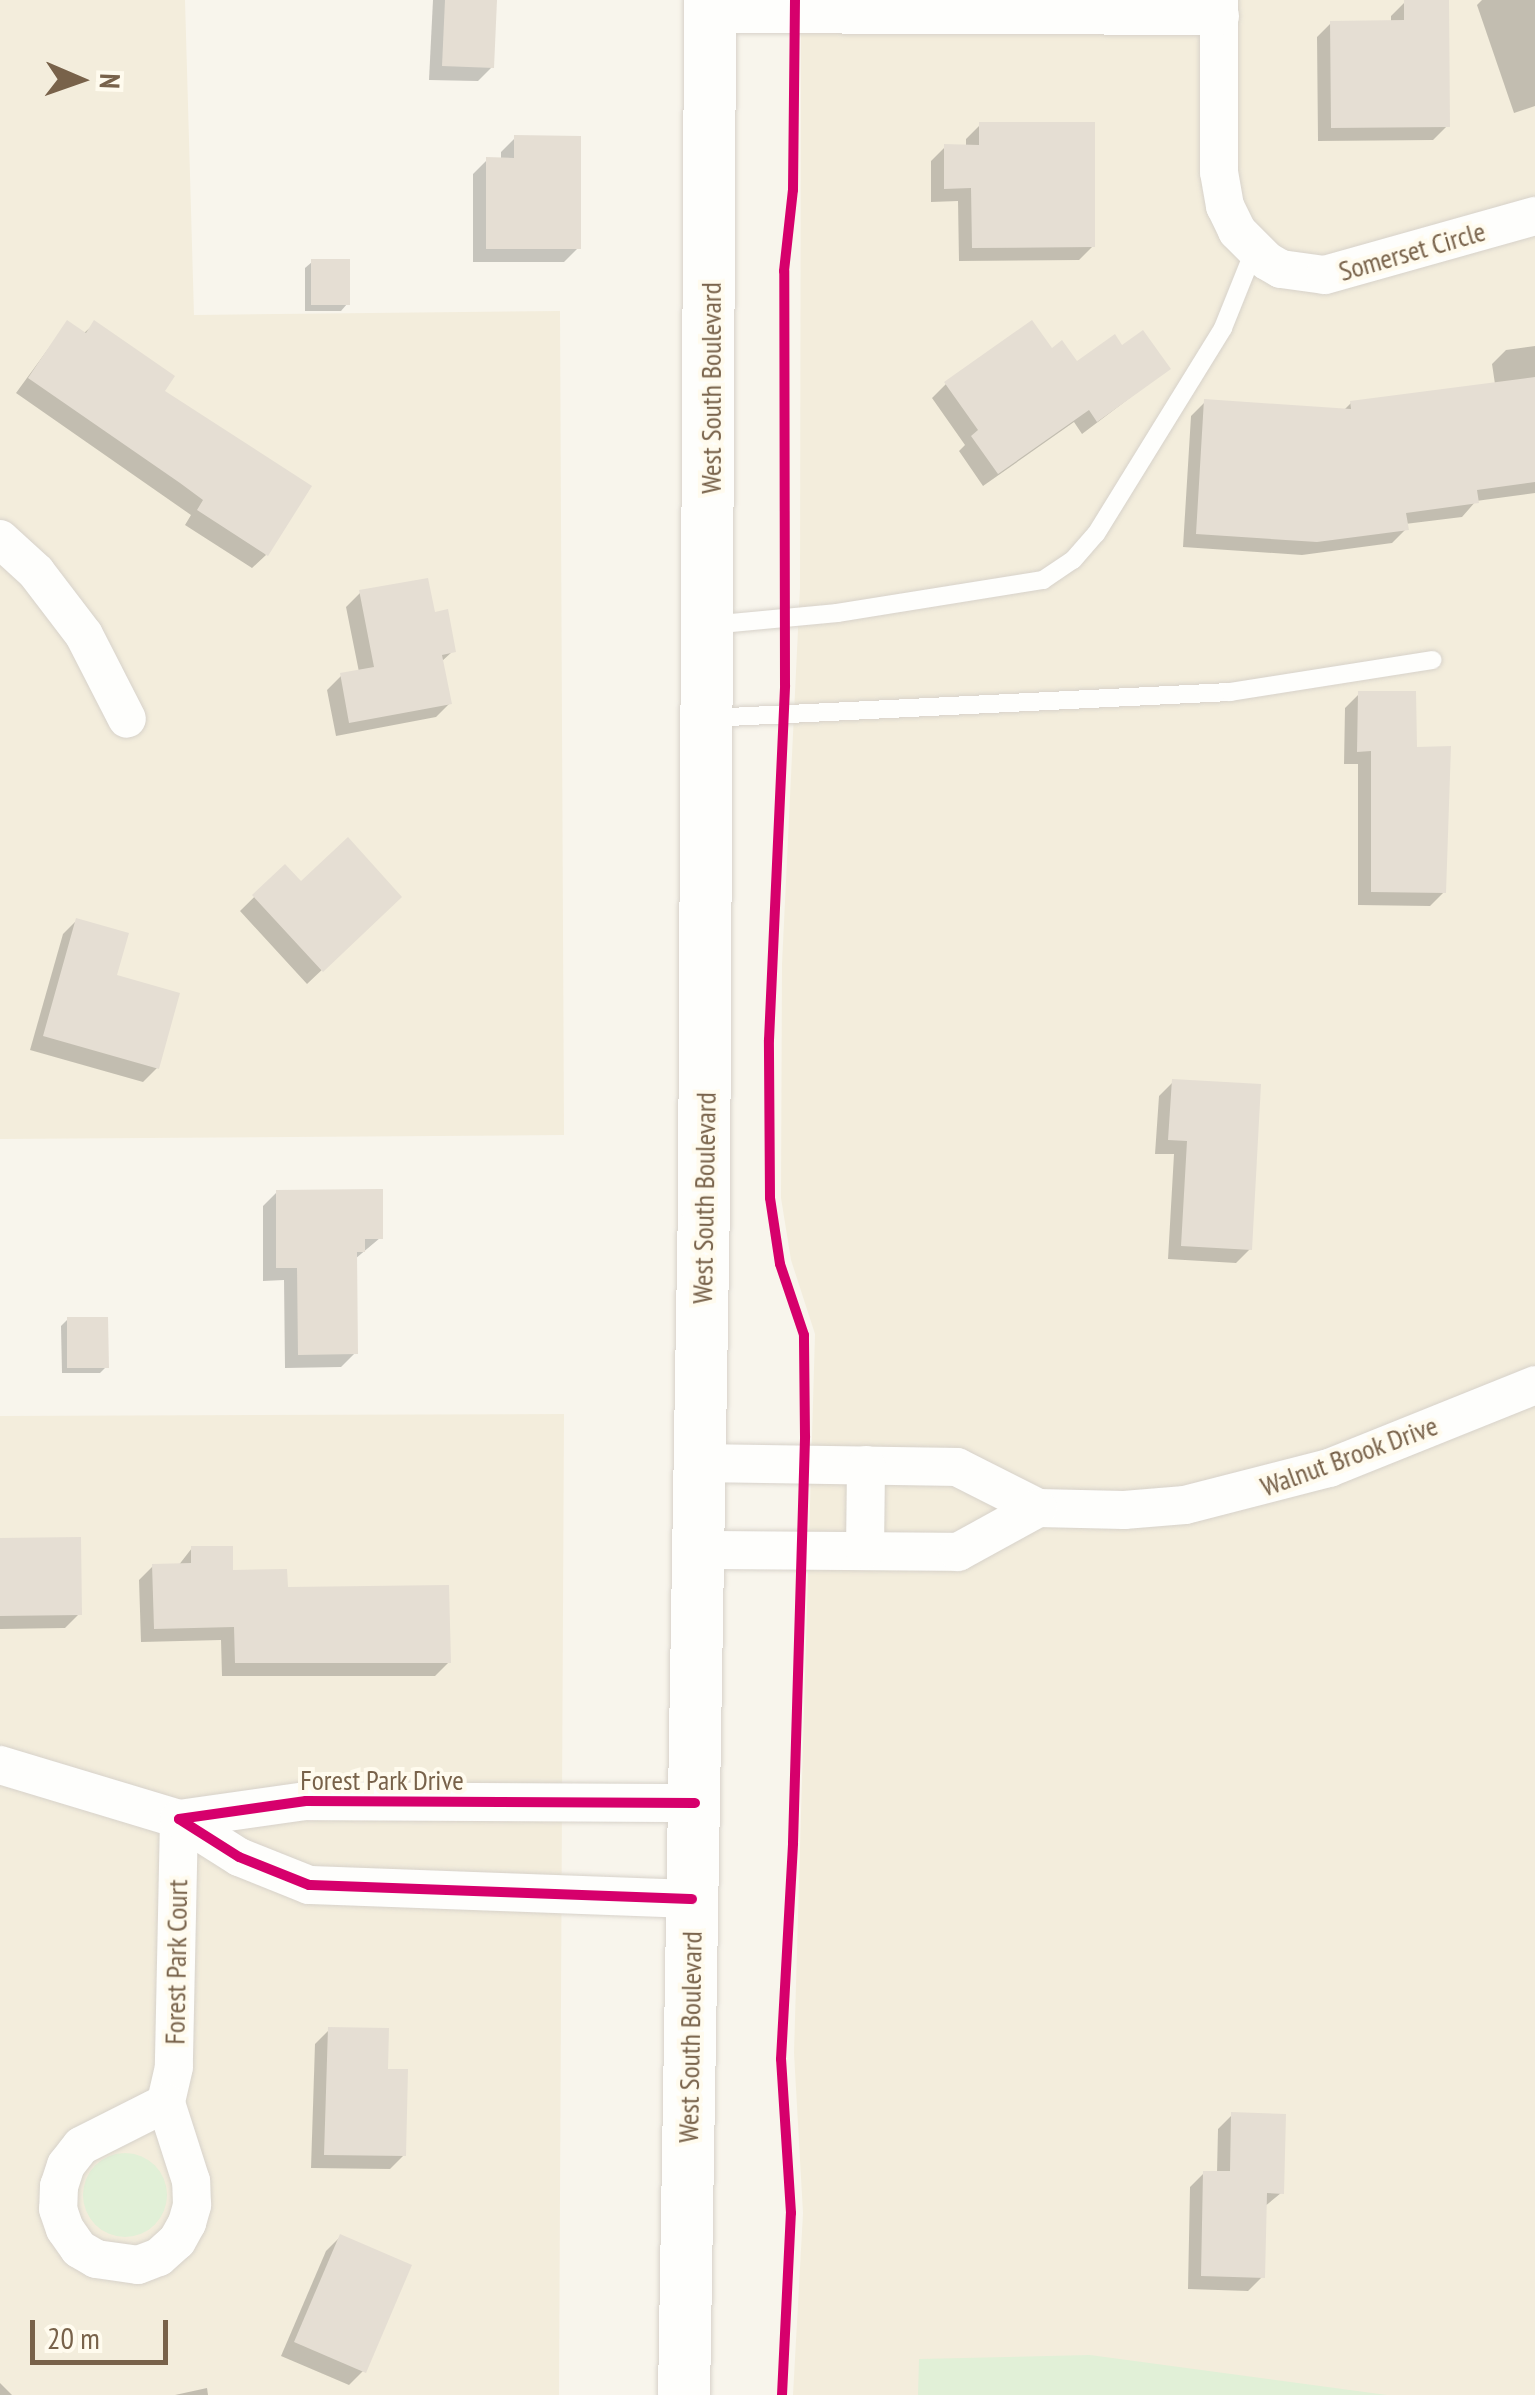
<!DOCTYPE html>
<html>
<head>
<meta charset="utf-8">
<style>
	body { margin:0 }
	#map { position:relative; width:1535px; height:2395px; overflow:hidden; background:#f8f5ec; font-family:"PT Sans Narrow",sans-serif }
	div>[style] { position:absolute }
	.residential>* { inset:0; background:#f3eddc }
	.green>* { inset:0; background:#e1f0d7 }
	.round { border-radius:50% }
	.shadow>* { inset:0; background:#0003 }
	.building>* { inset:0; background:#e5ded3 }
	.roads { filter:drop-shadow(0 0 2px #d7d2ca) drop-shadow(0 0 2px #d7d2ca) }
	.service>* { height:18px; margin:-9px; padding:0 9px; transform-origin:9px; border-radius:9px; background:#fefefc }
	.minor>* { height:38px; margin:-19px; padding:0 19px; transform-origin:19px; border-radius:19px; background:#fefefc }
	.secondary>* { height:52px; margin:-26px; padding:0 26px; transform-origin:26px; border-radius:26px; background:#fefefc }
	.cycleway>* { height:10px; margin:-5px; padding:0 5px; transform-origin:5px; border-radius:5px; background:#d6006c }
	span { translate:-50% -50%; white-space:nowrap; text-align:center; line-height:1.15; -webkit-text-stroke:8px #fffbee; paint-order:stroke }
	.street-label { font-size:28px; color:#78624a }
	.north { position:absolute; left:30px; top:30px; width:100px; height:100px; -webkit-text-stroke:8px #fffbee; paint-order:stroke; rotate:92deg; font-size:28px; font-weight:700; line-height:40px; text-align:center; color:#78624a }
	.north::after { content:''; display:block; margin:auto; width:35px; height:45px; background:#78624a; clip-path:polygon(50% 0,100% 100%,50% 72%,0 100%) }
	.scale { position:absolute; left:30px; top:2320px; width:138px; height:45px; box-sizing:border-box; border:5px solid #78624a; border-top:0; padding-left:12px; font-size:30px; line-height:35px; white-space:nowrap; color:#78624a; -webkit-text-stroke:8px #fffbee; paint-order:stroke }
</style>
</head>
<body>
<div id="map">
	<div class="residential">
		<i style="clip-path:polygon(0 0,185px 0,194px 315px,560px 311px,564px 1135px,0 1139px)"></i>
		<i style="clip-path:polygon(801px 0,1535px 0,1535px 2395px,793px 2395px,803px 2213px,794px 2053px,815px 1334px,791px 1260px,781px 1198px,782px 964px,800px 588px)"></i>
		<i style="clip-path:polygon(564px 1414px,559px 2395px,0 2395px,0 1416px)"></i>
	</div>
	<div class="green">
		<i class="round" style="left:83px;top:2153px;width:84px;height:84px"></i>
		<i style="clip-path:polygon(1090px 2355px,1387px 2395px,918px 2395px,919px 2359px)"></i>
	</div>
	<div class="shadow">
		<i style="clip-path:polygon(433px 0,495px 0,492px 67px,478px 81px,429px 80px)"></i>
		<i style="clip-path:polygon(1482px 0,1535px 0,1535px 106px,1514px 113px,1477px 5px)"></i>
		<i style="clip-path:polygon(1405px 2px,1447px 126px,1433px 140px,1318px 141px,1317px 37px,1331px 23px,1391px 23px,1391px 16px)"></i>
		<i style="clip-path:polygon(980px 125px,1093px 246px,1079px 260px,959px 261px,958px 201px,931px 202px,931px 161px,945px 147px,966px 147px,966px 139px)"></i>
		<i style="clip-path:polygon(515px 138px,578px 248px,564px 262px,473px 262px,473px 174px,487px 160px,501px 160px,501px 152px)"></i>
		<i style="clip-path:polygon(312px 262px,347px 304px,341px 311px,305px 311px,305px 268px)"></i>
		<i style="clip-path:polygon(67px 323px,83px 334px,94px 324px,161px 392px,266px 555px,252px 568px,185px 525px,191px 515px,16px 393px)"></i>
		<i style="clip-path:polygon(1535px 346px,1535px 493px,1476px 501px,1462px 517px,1405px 524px,1406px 529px,1392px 543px,1302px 555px,1183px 547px,1191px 416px,1205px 402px,1343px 411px,1351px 403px,1495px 384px,1492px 364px,1506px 350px)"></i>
		<i style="clip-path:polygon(1121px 348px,1168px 369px,1082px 434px,1074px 422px,983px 486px,959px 451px,965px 445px,932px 398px,946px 384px,1051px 351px,1076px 364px)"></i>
		<i style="clip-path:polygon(360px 593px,433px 615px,453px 651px,441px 662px,450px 703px,436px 717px,336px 736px,327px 690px,341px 676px,359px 672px,346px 607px)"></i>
		<i style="clip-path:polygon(1359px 694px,1414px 749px,1449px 749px,1444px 892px,1430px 906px,1358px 905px,1358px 764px,1344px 764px,1345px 708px)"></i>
		<i style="clip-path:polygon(285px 867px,301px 884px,399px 897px,307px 984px,240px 911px)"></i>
		<i style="clip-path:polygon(77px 920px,114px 977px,157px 1068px,143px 1082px,30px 1050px,63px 934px)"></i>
		<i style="clip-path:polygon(1173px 1082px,1250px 1249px,1236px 1263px,1168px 1259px,1174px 1154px,1155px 1154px,1159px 1096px)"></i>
		<i style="clip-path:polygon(277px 1192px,380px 1238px,355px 1259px,355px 1353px,341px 1367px,285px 1368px,284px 1280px,263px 1281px,263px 1206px)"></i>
		<i style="clip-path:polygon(68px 1319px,106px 1367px,100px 1373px,62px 1373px,61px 1326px)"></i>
		<i style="clip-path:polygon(0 1541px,79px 1614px,65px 1628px,0 1629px)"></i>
		<i style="clip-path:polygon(192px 1548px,230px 1572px,285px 1590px,449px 1662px,435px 1676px,222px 1676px,221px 1640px,141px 1642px,139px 1580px,153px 1566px,178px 1566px)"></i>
		<i style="clip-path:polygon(329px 2030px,386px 2072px,404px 2155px,390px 2169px,311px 2168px,315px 2044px)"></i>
		<i style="clip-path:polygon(1232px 2115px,1281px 2193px,1264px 2207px,1262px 2277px,1248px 2291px,1188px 2289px,1190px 2187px,1204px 2173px,1217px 2173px,1218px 2129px)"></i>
		<i style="clip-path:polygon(340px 2237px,363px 2371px,349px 2385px,281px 2356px,326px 2251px)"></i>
		<i style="clip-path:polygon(0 2383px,12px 2395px,0 2395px)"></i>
		<i style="clip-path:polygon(207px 2388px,208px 2395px,175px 2395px)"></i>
	</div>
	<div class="building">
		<i style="clip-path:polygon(445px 0,497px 0,494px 68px,442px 66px)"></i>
		<i style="clip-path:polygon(1404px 0,1449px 0,1450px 127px,1331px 128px,1330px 21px,1404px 20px)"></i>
		<i style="clip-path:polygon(979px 122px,1095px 122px,1095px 247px,972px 248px,971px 188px,944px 189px,944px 144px,979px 145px)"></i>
		<i style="clip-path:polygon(514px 135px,581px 136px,581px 249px,486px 249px,486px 157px,514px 158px)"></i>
		<i style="clip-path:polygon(311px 259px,350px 259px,350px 305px,311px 305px)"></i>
		<i style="clip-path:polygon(67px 320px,86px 333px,94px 320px,175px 376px,165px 391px,312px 486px,268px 556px,197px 510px,203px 500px,180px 483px,28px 378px)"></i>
		<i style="clip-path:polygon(1032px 320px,1052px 348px,1062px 340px,1077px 361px,1115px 334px,1122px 345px,1143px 330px,1171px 369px,1097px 422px,1089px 410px,998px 474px,971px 436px,978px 430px,944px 382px)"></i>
		<i style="clip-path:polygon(1535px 377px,1535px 482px,1477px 490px,1479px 503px,1406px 513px,1409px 530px,1317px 542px,1196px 534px,1204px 399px,1351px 409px,1350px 401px)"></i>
		<i style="clip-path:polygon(428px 578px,435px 612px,448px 609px,456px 652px,442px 655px,452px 704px,349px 723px,340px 673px,374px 667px,359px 590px)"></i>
		<i style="clip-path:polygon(1358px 691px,1416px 691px,1417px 747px,1451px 746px,1446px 893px,1371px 892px,1371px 751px,1357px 752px)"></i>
		<i style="clip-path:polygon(348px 837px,402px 897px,323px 972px,252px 895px,285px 864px,301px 881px)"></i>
		<i style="clip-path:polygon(76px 918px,129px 933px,117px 975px,180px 993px,159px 1069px,43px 1036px)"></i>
		<i style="clip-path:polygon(1172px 1079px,1261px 1084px,1252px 1250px,1181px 1246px,1187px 1141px,1168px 1140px)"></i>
		<i style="clip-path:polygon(383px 1189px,383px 1239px,365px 1239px,365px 1252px,357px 1252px,358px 1354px,298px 1355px,297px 1268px,276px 1268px,276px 1190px)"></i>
		<i style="clip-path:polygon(67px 1317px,108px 1317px,109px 1368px,67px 1368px)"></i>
		<i style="clip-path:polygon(81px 1537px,82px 1615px,0 1616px,0 1538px)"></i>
		<i style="clip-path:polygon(191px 1546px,233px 1546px,233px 1570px,287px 1569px,288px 1587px,449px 1585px,451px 1663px,235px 1663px,234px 1627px,154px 1629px,152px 1564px,191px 1563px)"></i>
		<i style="clip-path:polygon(328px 2027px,389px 2028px,388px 2069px,408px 2069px,406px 2156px,324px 2155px)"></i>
		<i style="clip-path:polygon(1231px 2112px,1286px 2114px,1284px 2194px,1267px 2193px,1265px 2278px,1201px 2276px,1203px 2171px,1230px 2171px)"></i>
		<i style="clip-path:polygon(340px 2234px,412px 2265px,366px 2373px,294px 2342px)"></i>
	</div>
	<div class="roads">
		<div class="service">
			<i style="left:710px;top:625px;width:128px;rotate:-5.4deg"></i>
			<i style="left:837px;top:613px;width:209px;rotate:-9.1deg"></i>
			<i style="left:1043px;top:580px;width:36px;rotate:-34deg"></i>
			<i style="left:1073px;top:560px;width:35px;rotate:-49deg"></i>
			<i style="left:1096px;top:534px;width:242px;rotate:-58.3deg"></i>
			<i style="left:1223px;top:328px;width:83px;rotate:-68.1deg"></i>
			<i style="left:709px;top:718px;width:522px;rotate:-2.86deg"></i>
			<i style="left:1230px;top:692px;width:205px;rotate:-9deg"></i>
		</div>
		<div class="minor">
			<i style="left:1219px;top:0;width:172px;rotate:90deg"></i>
			<i style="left:1219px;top:172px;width:35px;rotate:80deg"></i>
			<i style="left:1225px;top:206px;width:28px;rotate:64deg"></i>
			<i style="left:1237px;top:231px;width:42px;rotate:45deg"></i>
			<i style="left:1267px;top:261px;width:16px;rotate:30deg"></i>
			<i style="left:1281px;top:269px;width:44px;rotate:7.8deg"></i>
			<i style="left:1325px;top:275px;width:218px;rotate:-15.7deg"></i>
			<i style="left:710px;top:14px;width:510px;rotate:0.22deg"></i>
			<i style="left:0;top:539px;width:49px;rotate:42.5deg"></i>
			<i style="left:36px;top:572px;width:79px;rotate:52.7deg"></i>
			<i style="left:84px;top:635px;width:94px;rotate:62.9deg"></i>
			<i style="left:701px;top:1463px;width:256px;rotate:0.9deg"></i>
			<i style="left:957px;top:1467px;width:91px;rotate:26.8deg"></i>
			<i style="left:1038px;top:1508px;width:86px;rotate:1.3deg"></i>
			<i style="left:1124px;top:1510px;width:61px;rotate:-4.7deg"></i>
			<i style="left:1185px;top:1505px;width:149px;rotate:-14.4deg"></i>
			<i style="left:1329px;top:1468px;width:222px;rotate:-21.9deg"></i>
			<i style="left:699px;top:1550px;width:259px;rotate:0.4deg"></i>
			<i style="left:958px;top:1552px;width:91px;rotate:-28.8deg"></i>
			<i style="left:865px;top:1550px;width:85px;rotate:-89.3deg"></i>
			<i style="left:0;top:1765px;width:187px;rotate:16.8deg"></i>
			<i style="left:179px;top:1819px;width:248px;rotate:91.2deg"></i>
			<i style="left:174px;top:2067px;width:37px;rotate:103deg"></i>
			<i style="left:166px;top:2103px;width:95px;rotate:153.2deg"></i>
			<i style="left:81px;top:2146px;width:24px;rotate:128deg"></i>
			<i style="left:66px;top:2165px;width:22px;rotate:108deg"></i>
			<i style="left:59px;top:2186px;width:23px;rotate:92deg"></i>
			<i style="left:58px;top:2209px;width:21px;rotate:71deg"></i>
			<i style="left:65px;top:2229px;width:24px;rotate:55deg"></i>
			<i style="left:79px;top:2249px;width:20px;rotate:30deg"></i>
			<i style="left:96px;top:2259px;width:42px;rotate:8.1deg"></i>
			<i style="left:138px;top:2265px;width:22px;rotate:-21deg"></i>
			<i style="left:159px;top:2257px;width:24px;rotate:-42deg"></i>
			<i style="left:177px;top:2241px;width:21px;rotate:-61deg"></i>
			<i style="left:187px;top:2223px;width:19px;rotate:-74deg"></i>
			<i style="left:192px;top:2205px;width:24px;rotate:-92deg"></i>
			<i style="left:191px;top:2181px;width:82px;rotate:-107.8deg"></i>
			<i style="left:692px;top:1899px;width:383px;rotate:-177.9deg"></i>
			<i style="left:309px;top:1885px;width:75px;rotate:-158.2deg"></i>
			<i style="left:239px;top:1857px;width:71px;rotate:-147.7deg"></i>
			<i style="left:179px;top:1819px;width:128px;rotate:-8.1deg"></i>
			<i style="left:306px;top:1801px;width:389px;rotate:0.3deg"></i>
		</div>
		<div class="secondary">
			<i style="left:684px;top:2395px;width:1194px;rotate:-89.04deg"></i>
			<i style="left:704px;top:1201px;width:1201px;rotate:-89.71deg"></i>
		</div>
	</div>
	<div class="cycleway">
		<i style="left:692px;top:1899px;width:383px;rotate:-177.9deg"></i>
		<i style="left:309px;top:1885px;width:75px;rotate:-158.2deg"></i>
		<i style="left:239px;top:1857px;width:71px;rotate:-147.7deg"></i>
		<i style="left:179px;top:1819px;width:128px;rotate:-8.1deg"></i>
		<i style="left:306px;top:1801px;width:389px;rotate:0.3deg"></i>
		<i style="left:782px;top:2395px;width:182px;rotate:-87.2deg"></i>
		<i style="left:791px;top:2213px;width:154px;rotate:-93.7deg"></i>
		<i style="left:781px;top:2059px;width:216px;rotate:-86.8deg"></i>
		<i style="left:793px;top:1843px;width:407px;rotate:-88.3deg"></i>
		<i style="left:805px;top:1436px;width:101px;rotate:-90.6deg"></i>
		<i style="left:804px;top:1335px;width:75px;rotate:-108.7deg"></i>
		<i style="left:780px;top:1264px;width:67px;rotate:-98.6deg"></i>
		<i style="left:770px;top:1198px;width:158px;rotate:-90.4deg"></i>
		<i style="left:769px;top:1040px;width:355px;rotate:-87.4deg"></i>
		<i style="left:785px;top:685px;width:414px;rotate:-90.1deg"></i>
		<i style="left:784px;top:271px;width:81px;rotate:-83.7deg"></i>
		<i style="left:793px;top:190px;width:190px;rotate:-89.4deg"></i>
	</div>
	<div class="street-label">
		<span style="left:1412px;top:251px;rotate:-16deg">Somerset Circle</span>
		<span style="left:711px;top:388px;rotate:-90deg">West South Boulevard</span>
		<span style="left:704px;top:1198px;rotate:-89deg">West South Boulevard</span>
		<span style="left:1349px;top:1456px;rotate:-20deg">Walnut Brook Drive</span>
		<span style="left:382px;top:1780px">Forest Park Drive</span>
		<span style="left:176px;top:1962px;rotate:-89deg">Forest Park Court</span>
		<span style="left:690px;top:2037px;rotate:-89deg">West South Boulevard</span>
	</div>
	<div class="north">N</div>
	<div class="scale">20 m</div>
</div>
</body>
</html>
